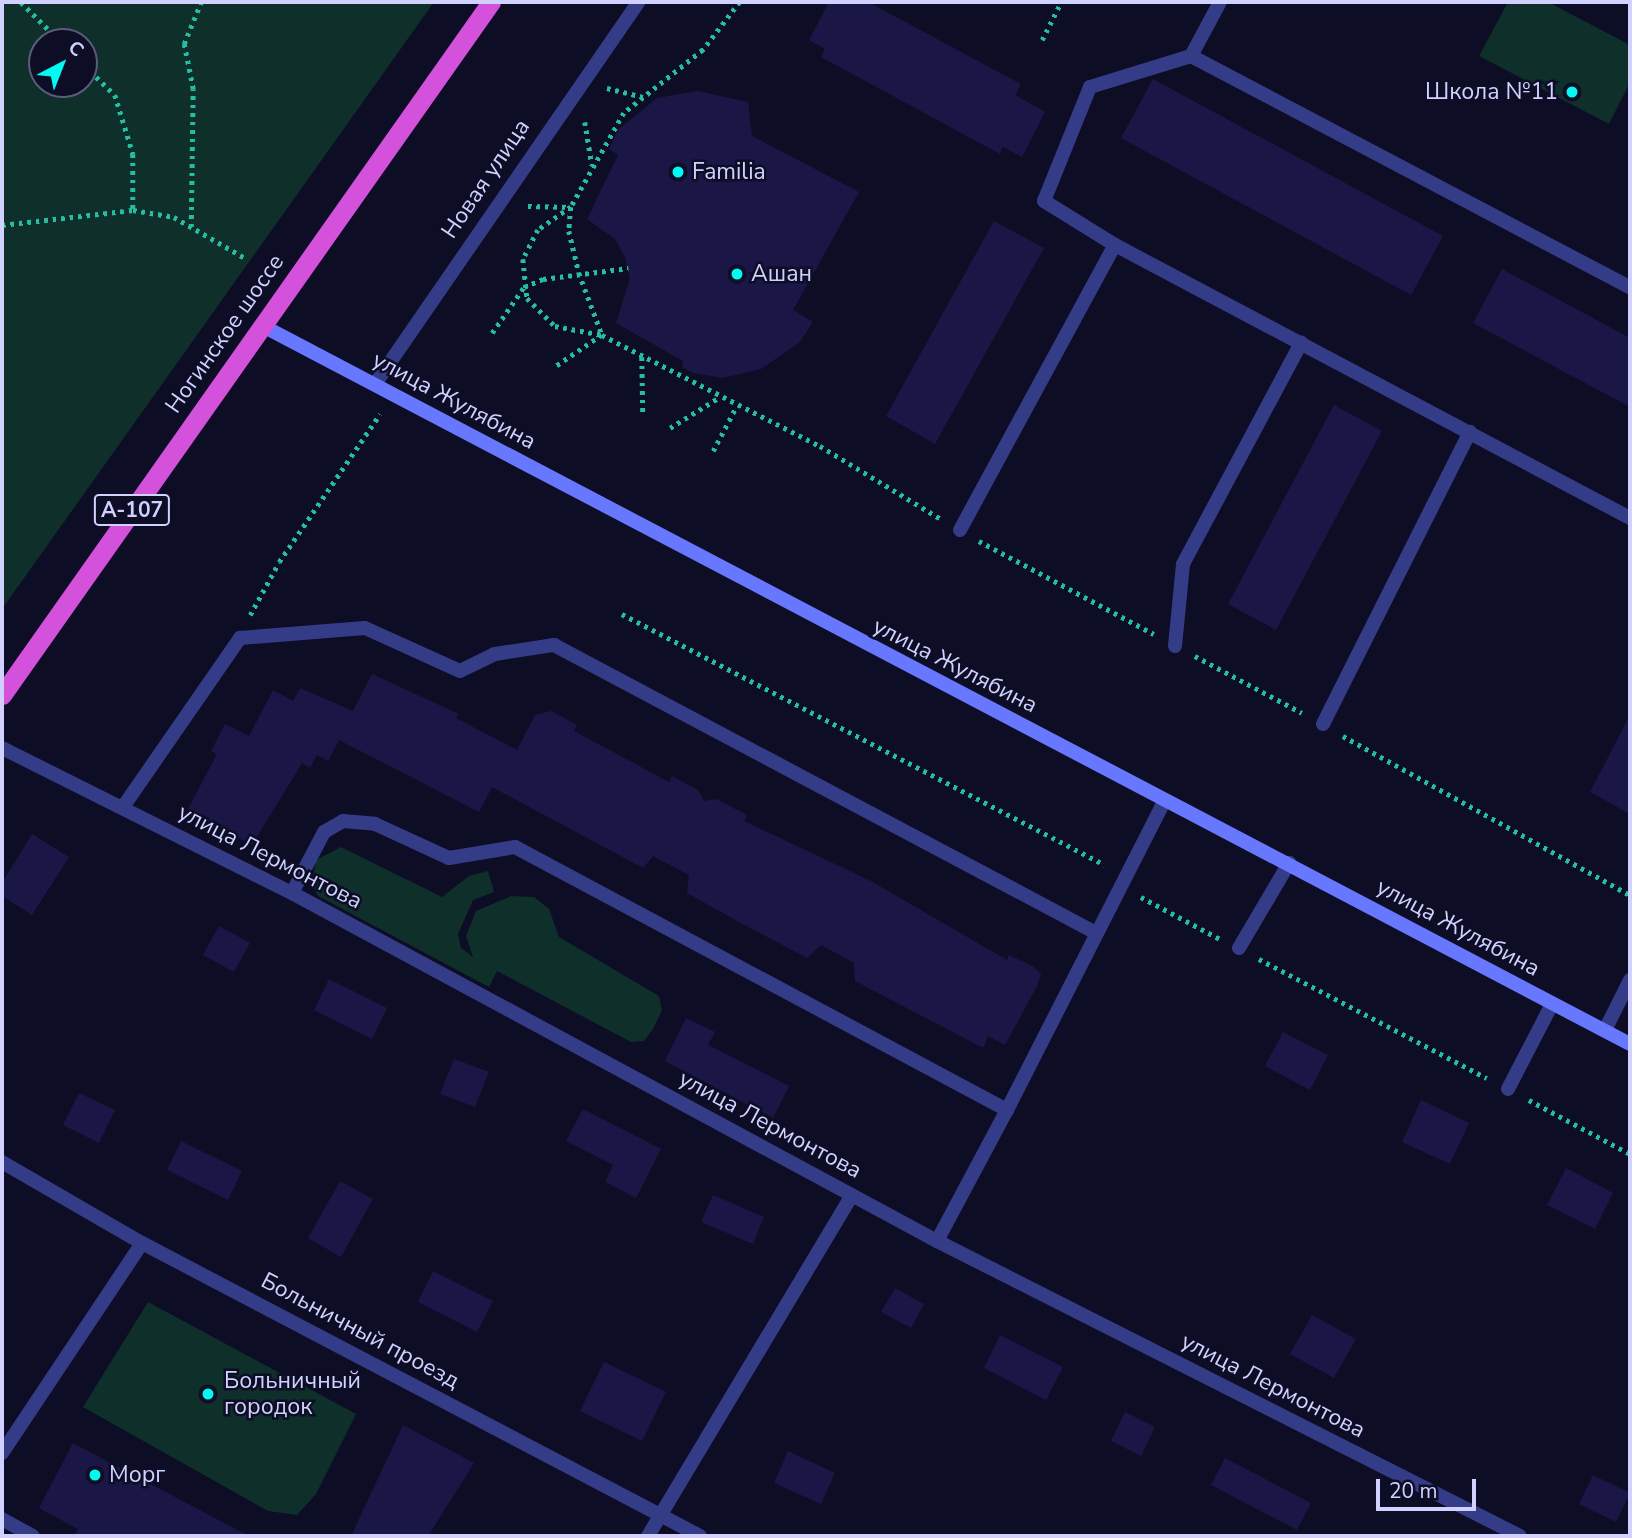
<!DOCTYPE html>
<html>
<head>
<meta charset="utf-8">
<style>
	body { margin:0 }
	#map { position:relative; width:1632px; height:1538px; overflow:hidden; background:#0d0d25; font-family:"Nunito Sans",sans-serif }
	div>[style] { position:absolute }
	.green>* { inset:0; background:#0f2f2a }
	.building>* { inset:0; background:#1a1747 }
	.path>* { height:4.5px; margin-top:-2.25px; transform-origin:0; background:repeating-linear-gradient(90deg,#26bea0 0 3.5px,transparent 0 8.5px) }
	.service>* { height:14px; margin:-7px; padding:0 7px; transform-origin:7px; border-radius:7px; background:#343c87 }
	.minor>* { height:14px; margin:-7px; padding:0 7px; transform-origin:7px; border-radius:7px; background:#343c87 }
	.secondary>* { height:14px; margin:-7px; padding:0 7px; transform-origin:7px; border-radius:7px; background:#6778ff }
	.trunk>* { height:19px; margin:-9.5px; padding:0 9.5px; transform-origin:9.5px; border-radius:9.5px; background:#d451dc }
	.dots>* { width:19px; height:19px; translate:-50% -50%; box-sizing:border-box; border:4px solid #0d0d25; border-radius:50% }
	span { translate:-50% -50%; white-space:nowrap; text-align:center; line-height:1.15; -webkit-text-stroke:5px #0d0d25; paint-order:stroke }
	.shield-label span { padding:2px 5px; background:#0d0d25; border:2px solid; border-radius:5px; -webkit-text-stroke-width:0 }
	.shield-label { font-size:21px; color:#d0d1ff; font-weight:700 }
	.poi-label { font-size:23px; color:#d0d1ff }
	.right { translate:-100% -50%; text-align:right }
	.left { translate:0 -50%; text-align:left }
	.street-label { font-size:23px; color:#d0d1ff }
	.frame { position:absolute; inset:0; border:4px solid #d0d1ff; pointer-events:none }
	.north { position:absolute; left:28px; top:28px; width:70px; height:70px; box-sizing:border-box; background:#0d0d25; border:2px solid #5b5b7c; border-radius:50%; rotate:42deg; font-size:19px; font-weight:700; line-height:28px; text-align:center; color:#d0d1ff }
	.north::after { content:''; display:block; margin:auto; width:24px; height:32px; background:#00fbf2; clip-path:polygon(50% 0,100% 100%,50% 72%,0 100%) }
	.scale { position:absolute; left:1376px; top:1479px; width:100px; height:32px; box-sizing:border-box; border:4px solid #d0d1ff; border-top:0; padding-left:9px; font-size:21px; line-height:24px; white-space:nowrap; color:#d0d1ff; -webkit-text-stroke:5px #0d0d25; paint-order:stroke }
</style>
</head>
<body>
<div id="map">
	<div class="green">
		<i style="clip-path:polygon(evenodd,2px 2px,434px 2px,2px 609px,2px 2px,84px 42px,84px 84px,42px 84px,42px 42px,84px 42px)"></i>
		<i style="clip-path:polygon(1508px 2px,1548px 2px,1630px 45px,1630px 82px,1609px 124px,1479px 56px)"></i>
		<i style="clip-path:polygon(341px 847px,442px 897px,469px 876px,488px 871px,494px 892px,473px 900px,458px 934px,461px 948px,473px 957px,466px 936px,476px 911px,511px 896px,534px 897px,549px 909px,559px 937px,659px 996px,662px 1010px,653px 1029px,644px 1041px,631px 1042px,497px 971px,489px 987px,318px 896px,312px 885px,316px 860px)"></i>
		<i style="clip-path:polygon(148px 1302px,356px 1414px,316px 1494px,297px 1515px,268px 1511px,83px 1407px)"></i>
	</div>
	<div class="building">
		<i style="clip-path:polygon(829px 2px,868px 2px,1021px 84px,1015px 95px,1045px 112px,1022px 157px,1003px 147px,1000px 154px,821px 57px,825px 49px,809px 40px)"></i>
		<i style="clip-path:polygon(1153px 79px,1443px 236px,1411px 295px,1121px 138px)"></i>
		<i style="clip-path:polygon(698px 91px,748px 102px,752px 136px,859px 192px,793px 310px,813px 322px,800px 342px,761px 369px,723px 378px,693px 373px,682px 367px,683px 361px,616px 323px,630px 278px,625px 257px,615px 239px,587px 219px,618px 155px,609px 149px,618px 130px,657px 98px)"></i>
		<i style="clip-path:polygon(994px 221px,1044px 248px,935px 444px,886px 416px)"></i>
		<i style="clip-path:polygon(1502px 269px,1630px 338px,1630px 407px,1473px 323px)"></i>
		<i style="clip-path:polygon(1334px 405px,1382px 431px,1276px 630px,1228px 604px)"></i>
		<i style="clip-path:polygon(372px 674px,459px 714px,456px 718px,517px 750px,535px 715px,551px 711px,577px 725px,574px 731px,669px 782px,672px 776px,698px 790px,704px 801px,716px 799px,747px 815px,744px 821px,871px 881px,1007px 960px,1009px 955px,1034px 967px,1041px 974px,1037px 986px,1005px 1045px,988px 1036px,983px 1048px,855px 981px,854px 963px,821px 945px,807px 958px,739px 922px,687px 893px,689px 875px,653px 856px,643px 868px,492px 787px,479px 812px,339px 740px,328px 761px,317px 755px,310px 768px,302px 763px,252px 845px,187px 811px,217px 754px,211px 751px,225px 724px,249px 736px,273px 690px,293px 701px,300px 688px,353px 711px)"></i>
		<i style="clip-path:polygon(1630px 715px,1630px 814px,1590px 792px)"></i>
		<i style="clip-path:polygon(32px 834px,69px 857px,32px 915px,2px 896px,2px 883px)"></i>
		<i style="clip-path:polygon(219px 926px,250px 943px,234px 972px,203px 955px)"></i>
		<i style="clip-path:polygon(329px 979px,387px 1008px,372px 1039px,314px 1010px)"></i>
		<i style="clip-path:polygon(686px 1018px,715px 1032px,708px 1045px,789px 1086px,773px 1118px,665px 1061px)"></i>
		<i style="clip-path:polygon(1283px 1032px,1328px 1055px,1310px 1090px,1265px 1066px)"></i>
		<i style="clip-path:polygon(454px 1059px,489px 1072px,475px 1107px,440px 1094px)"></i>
		<i style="clip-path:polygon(79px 1093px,115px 1110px,99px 1143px,63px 1125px)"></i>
		<i style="clip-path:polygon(1421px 1100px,1469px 1123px,1450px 1164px,1402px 1142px)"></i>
		<i style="clip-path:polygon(583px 1109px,661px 1149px,636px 1198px,605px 1182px,613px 1165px,566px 1141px)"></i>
		<i style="clip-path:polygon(181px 1141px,242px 1171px,228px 1200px,167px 1170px)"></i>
		<i style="clip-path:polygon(1566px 1168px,1613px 1193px,1595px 1229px,1547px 1205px)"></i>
		<i style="clip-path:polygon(340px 1181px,373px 1199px,341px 1257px,308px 1238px)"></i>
		<i style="clip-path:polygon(713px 1195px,764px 1217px,753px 1244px,701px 1222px)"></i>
		<i style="clip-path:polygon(433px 1271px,493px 1301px,477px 1332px,418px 1302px)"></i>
		<i style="clip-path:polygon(895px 1288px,924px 1304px,911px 1328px,881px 1312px)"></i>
		<i style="clip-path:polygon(1312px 1315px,1356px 1339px,1334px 1378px,1290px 1354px)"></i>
		<i style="clip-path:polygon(1000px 1335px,1063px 1367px,1046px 1400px,984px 1368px)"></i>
		<i style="clip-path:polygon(604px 1362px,666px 1392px,642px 1441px,580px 1411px)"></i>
		<i style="clip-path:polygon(1125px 1412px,1155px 1427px,1141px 1456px,1111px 1441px)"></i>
		<i style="clip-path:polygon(403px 1425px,474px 1463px,428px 1536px,351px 1536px)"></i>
		<i style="clip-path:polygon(73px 1443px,249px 1536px,74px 1536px,78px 1529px,39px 1508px)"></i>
		<i style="clip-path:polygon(788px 1451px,835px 1473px,821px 1504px,774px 1483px)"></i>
		<i style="clip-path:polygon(1225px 1458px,1311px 1503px,1297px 1530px,1211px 1485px)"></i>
		<i style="clip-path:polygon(1593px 1475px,1630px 1493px,1616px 1522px,1579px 1504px)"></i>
	</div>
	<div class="path">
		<i style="left:21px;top:2px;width:57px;rotate:45deg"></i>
		<i style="left:740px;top:2px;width:61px;rotate:127.6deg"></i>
		<i style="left:703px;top:50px;width:101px;rotate:141.4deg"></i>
		<i style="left:624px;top:113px;width:108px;rotate:119.4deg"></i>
		<i style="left:571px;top:207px;width:40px;rotate:145.1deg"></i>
		<i style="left:538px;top:230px;width:33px;rotate:117deg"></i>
		<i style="left:523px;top:259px;width:39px;rotate:84deg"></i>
		<i style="left:527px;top:298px;width:40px;rotate:45deg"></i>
		<i style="left:555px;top:326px;width:48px;rotate:10.8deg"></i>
		<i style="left:602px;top:335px;width:245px;rotate:27deg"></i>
		<i style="left:820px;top:446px;width:141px;rotate:31.1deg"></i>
		<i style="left:1042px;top:40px;width:42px;rotate:-63.4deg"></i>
		<i style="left:84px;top:65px;width:43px;rotate:44.1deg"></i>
		<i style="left:115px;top:95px;width:62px;rotate:73deg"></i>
		<i style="left:133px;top:154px;width:56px;rotate:90deg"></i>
		<i style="left:607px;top:88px;width:37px;rotate:14deg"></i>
		<i style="left:585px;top:122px;width:44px;rotate:80.8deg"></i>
		<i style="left:528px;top:206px;width:43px;rotate:1.3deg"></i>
		<i style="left:571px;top:207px;width:24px;rotate:95deg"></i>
		<i style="left:569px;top:231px;width:43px;rotate:76.6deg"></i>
		<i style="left:579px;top:273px;width:66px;rotate:69.6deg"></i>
		<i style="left:602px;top:335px;width:57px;rotate:145.8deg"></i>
		<i style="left:2px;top:225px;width:132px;rotate:-6.5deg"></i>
		<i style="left:133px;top:210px;width:42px;rotate:9.7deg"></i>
		<i style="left:174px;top:217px;width:82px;rotate:30deg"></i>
		<i style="left:191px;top:227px;width:138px;rotate:-89.2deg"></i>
		<i style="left:193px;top:89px;width:46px;rotate:-101.3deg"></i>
		<i style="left:184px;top:44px;width:45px;rotate:-68deg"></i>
		<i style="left:492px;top:333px;width:56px;rotate:-55.2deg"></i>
		<i style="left:524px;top:287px;width:21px;rotate:-23deg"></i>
		<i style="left:543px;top:279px;width:86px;rotate:-7.4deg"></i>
		<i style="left:642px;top:357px;width:57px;rotate:89deg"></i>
		<i style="left:670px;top:428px;width:57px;rotate:-32deg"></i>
		<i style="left:713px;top:451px;width:50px;rotate:-62.4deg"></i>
		<i style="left:979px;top:541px;width:198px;rotate:28deg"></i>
		<i style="left:622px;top:614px;width:544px;rotate:27.46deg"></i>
		<i style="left:250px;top:615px;width:60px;rotate:-61.3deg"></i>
		<i style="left:279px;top:562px;width:179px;rotate:-55.7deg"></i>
		<i style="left:1195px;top:656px;width:121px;rotate:28deg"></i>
		<i style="left:1343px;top:736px;width:328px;rotate:29deg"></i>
		<i style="left:1141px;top:897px;width:89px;rotate:28deg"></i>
		<i style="left:1259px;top:959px;width:257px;rotate:27.6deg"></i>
		<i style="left:1529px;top:1100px;width:115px;rotate:28.1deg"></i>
	</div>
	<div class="service">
		<i style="left:1220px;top:2px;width:61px;rotate:118.2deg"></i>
		<i style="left:1191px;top:56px;width:106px;rotate:162.9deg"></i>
		<i style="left:1090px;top:87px;width:123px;rotate:112deg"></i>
		<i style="left:1044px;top:201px;width:84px;rotate:31.8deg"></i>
		<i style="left:1115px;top:245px;width:583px;rotate:27.93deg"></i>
		<i style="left:1191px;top:56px;width:496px;rotate:27.8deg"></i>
		<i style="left:960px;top:530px;width:324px;rotate:-61.5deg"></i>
		<i style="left:1175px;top:646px;width:82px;rotate:-84.4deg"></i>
		<i style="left:1183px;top:564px;width:251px;rotate:-61.9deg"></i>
		<i style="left:1323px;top:724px;width:327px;rotate:-63.3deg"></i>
		<i style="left:123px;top:807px;width:206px;rotate:-55.3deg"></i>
		<i style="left:240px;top:638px;width:125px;rotate:-4.6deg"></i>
		<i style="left:365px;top:628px;width:104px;rotate:24.4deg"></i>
		<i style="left:460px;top:671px;width:39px;rotate:-26deg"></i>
		<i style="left:495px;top:654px;width:60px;rotate:-8.7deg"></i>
		<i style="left:554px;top:645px;width:614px;rotate:27.98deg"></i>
		<i style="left:292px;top:893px;width:69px;rotate:-62.3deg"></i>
		<i style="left:324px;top:832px;width:22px;rotate:-30deg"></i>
		<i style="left:343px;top:821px;width:32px;rotate:5deg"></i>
		<i style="left:375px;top:824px;width:81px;rotate:24.7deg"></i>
		<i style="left:449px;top:858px;width:67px;rotate:-9.5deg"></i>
		<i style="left:515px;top:847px;width:558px;rotate:28.13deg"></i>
		<i style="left:1007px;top:1110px;width:348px;rotate:-63deg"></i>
		<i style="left:1239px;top:948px;width:99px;rotate:-59.5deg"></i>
		<i style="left:1605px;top:1030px;width:56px;rotate:-63.4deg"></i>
		<i style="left:1508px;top:1089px;width:96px;rotate:-62.6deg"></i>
		<i style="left:937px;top:1241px;width:149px;rotate:-61.9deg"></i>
		<i style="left:2px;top:1519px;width:35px;rotate:29deg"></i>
		<i style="left:648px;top:1536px;width:397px;rotate:-59.1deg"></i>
	</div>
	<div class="minor">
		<i style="left:375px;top:384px;width:464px;rotate:-55.4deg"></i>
		<i style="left:2px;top:748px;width:324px;rotate:26.6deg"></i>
		<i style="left:292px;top:893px;width:733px;rotate:28.35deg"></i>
		<i style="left:937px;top:1241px;width:653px;rotate:26.84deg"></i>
		<i style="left:2px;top:1162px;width:162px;rotate:30.1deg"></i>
		<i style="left:142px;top:1243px;width:630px;rotate:27.7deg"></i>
		<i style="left:2px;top:1453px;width:252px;rotate:-56.3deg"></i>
	</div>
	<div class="secondary">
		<i style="left:261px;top:325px;width:1546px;rotate:27.71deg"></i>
	</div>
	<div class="trunk">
		<i style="left:2px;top:695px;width:848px;rotate:-54.79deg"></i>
	</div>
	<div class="dots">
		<i style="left:1572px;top:92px;background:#00fbf2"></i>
		<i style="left:678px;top:172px;background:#00fbf2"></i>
		<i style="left:737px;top:274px;background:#00fbf2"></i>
		<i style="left:208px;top:1394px;background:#00fbf2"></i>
		<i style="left:95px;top:1475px;background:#00fbf2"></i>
	</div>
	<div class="shield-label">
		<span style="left:132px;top:510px">А-107</span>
	</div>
	<div class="poi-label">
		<span class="right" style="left:1558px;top:92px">Школа №11</span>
		<span class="left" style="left:692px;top:172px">Familia</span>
		<span class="left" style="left:751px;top:274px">Ашан</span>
		<span class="left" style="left:224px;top:1394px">Больничный<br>городок</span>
		<span class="left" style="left:109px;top:1475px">Морг</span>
	</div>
	<div class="street-label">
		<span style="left:486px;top:179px;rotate:-56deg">Новая улица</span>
		<span style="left:225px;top:334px;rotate:-55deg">Ногинское шоссе</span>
		<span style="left:454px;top:401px;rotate:28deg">улица Жулябина</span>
		<span style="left:955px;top:666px;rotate:27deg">улица Жулябина</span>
		<span style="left:270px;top:857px;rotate:27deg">улица Лермонтова</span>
		<span style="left:1458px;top:928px;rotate:28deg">улица Жулябина</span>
		<span style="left:770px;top:1125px;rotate:28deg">улица Лермонтова</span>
		<span style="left:360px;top:1331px;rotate:28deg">Больничный проезд</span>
		<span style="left:1273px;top:1386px;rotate:27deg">улица Лермонтова</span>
	</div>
	<div class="frame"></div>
	<div class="north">С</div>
	<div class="scale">20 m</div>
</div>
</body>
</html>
